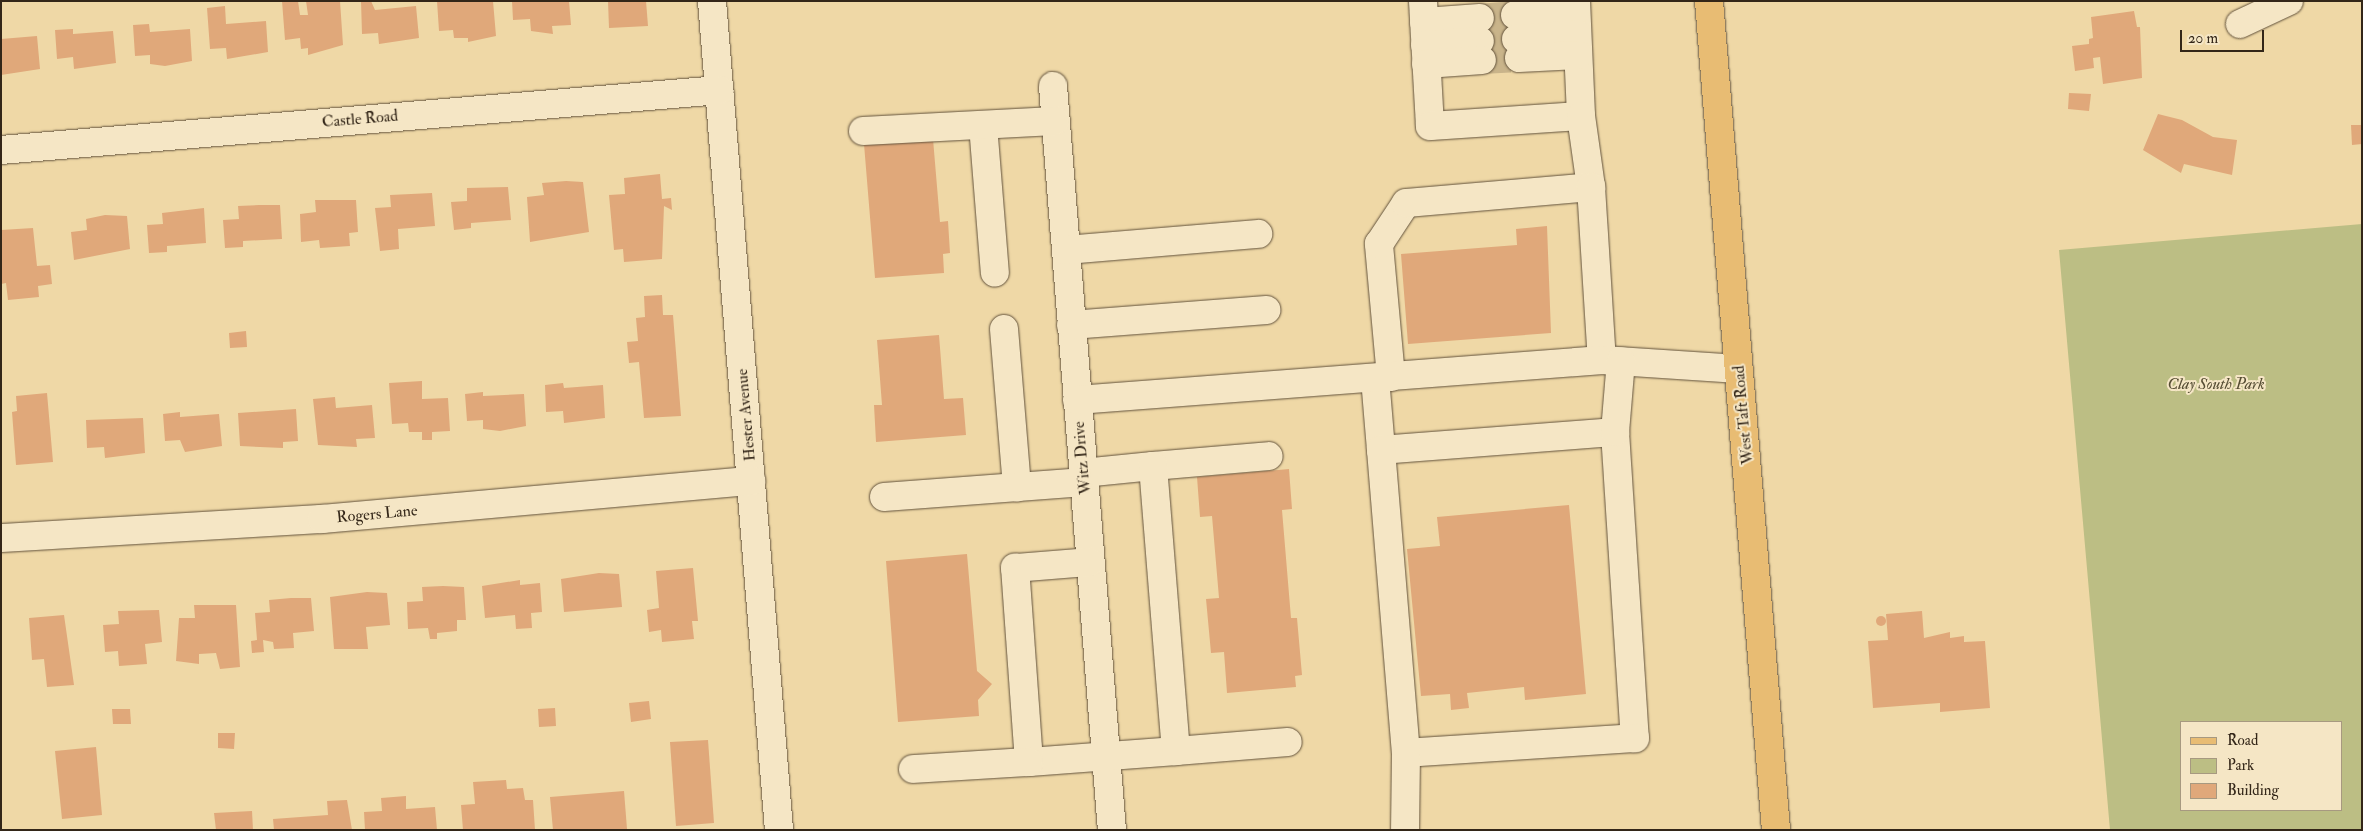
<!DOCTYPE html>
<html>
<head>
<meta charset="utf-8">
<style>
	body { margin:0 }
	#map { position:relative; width:2363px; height:831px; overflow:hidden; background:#efd8a6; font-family:"IM FELL Double Pica",serif }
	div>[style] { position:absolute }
	.green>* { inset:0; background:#bcbe84 }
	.building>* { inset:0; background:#e0a87a }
	.round { border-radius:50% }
	.minor-tunnel>* { height:28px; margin-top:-14px; transform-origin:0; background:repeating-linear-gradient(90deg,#c9b48a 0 28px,transparent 0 42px) }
	.roads { filter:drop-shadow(0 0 1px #62523c) drop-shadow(0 0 1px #62523c) }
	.minor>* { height:28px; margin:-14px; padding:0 14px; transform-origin:14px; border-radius:14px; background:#f5e6c5 }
	.major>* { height:28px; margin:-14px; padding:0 14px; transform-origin:14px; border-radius:14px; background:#e8bc73 }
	span { translate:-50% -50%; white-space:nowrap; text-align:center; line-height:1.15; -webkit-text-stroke:4px #f5e6c5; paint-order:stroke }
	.street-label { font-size:16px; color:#332618 }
	.park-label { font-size:16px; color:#554c33; font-style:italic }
	.frame { position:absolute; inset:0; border:2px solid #332618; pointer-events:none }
	.legend { position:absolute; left:2180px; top:721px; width:162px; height:90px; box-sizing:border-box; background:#f5e6c5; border:1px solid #a79980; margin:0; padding:6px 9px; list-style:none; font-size:15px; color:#332618 }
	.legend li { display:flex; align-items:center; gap:10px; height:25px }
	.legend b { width:25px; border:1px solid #a79980 }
	.scale { position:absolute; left:2180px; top:30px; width:84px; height:22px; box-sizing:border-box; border:2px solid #332618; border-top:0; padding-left:6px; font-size:15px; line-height:18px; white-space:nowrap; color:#332618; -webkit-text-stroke:4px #f5e6c5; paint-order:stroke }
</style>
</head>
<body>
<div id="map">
	<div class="green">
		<i style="clip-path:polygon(evenodd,2362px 224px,2362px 830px,2110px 830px,2059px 250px,2362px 224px,2182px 722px,2342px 722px,2342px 810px,2182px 810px,2182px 722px)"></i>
	</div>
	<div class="building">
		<i style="clip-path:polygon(282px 1px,298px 1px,300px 15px,308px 15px,306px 1px,340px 1px,343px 45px,308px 55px,308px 48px,301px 49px,300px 38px,285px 40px)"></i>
		<i style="clip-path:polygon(361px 1px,371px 1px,375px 10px,416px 6px,419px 38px,379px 44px,378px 33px,362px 34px)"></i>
		<i style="clip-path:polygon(437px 1px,493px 1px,496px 36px,468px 42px,468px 38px,454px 38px,453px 30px,439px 31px)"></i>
		<i style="clip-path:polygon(512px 1px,569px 1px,571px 25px,552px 26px,553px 34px,531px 31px,530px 19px,513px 20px)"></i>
		<i style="clip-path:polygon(608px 1px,646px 1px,648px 26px,609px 28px)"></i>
		<i style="clip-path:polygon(225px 6px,226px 24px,266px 21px,268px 52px,227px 59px,226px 48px,210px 49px,207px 8px)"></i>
		<i style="clip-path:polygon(2134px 11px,2137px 27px,2140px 27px,2142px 78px,2103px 84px,2100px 57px,2093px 58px,2094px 68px,2075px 71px,2072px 46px,2089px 44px,2089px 39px,2093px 38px,2091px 17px)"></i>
		<i style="clip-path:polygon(149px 24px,150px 32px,190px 29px,192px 61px,165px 66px,150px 64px,150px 55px,135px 56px,133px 25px)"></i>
		<i style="clip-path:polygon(73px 29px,73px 34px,113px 31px,116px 63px,74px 69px,73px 57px,57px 59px,55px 30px)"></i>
		<i style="clip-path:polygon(37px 36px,40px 69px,1px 75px,1px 39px)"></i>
		<i style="clip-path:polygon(2069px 93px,2091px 94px,2089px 111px,2068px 109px)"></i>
		<i style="clip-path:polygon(2158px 114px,2182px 120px,2213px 137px,2237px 140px,2232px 175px,2184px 164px,2181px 173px,2143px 150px)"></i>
		<i style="clip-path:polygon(2351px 125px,2362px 125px,2362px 144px,2352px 145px)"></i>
		<i style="clip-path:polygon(933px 139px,940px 222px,948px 221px,950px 253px,943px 254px,944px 273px,875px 278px,864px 144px)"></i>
		<i style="clip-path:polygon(660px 174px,662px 199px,671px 198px,672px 210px,664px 206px,662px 259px,624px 262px,623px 249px,614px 250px,609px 195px,625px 194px,624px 178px)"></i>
		<i style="clip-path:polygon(566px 181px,583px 182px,589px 232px,530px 242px,527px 197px,544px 195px,542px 183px)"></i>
		<i style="clip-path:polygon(508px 187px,511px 220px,471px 223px,471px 228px,454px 230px,451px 202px,467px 201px,467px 188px)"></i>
		<i style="clip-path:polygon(432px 193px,435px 226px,398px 229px,399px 249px,380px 251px,375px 208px,391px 207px,390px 195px)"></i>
		<i style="clip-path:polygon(315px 200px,356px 200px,358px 232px,349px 233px,350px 246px,320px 248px,319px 240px,301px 242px,300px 214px,316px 212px)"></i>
		<i style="clip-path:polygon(259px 205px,280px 205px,282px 239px,243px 241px,243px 247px,225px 248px,223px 220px,239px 219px,238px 206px)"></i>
		<i style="clip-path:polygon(204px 208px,206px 243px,167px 246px,167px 252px,149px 253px,147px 225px,163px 224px,162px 213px)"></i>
		<i style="clip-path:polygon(105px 215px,127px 216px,130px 249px,74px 260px,71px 232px,87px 230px,86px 219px)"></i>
		<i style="clip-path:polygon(1547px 226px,1551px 333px,1408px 344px,1401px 254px,1517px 245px,1516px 229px)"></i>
		<i style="clip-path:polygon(33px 228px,37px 266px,50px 265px,52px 284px,38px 286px,39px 297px,8px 300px,6px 283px,1px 284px,1px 230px)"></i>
		<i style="clip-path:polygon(662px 295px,663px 315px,673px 315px,681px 416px,644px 418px,639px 362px,629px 363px,627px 342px,638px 341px,636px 318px,645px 317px,644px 296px)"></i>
		<i style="clip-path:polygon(246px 331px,247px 347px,230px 348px,229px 333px)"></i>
		<i style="clip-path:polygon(939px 335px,944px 399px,963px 398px,966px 435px,876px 442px,874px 405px,882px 405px,877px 340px)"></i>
		<i style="clip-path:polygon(422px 381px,422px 399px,448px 398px,450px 431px,432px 432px,432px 440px,422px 440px,422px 432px,409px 432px,408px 423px,392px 424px,389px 383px)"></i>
		<i style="clip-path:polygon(563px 383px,564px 388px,603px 385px,605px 418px,564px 423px,563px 411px,546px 412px,545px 385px)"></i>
		<i style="clip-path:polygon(483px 392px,483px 396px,524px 394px,526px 426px,500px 431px,483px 429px,483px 420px,467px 421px,465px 394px)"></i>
		<i style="clip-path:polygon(47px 393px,53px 462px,16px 465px,12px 412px,17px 411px,16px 396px)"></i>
		<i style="clip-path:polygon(335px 397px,336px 408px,372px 405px,375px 438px,356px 439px,357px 447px,318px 445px,313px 399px)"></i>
		<i style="clip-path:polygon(296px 409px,298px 441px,283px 442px,283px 448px,240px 446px,238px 413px)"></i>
		<i style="clip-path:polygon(180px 412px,180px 417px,219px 414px,222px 446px,185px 452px,180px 440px,165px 441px,163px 414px)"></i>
		<i style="clip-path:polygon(143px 418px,145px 453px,105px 458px,104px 447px,87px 448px,86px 420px)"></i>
		<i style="clip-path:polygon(1289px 469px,1292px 509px,1282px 510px,1291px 618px,1297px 618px,1302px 675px,1295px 676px,1296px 687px,1227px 693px,1224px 652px,1211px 653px,1206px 599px,1219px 598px,1212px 516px,1200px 517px,1197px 477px)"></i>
		<i style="clip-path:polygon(1569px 505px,1586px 694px,1525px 700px,1524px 687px,1467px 693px,1469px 708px,1451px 710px,1450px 694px,1421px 696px,1407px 549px,1440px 546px,1437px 517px)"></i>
		<i style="clip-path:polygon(967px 554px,977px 671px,992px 684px,978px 700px,979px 716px,898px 722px,886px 561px)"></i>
		<i style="clip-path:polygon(693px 568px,698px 621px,692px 621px,694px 639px,662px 642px,661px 630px,649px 632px,647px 610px,659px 608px,656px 571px)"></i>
		<i style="clip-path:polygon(599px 573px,619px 574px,622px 607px,564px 612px,561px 579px)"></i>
		<i style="clip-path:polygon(520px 580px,520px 585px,540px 583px,542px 612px,531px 613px,532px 628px,516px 629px,515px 615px,485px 618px,482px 586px)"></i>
		<i style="clip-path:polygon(443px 586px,464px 587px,466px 620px,457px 620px,457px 631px,437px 633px,437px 639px,430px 639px,428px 628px,408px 629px,407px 602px,423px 601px,422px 587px)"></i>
		<i style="clip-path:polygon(367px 592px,387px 593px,390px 625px,366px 627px,368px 649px,334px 649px,330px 597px)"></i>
		<i style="clip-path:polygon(291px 598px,311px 598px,314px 631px,293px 633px,294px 648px,274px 649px,273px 642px,263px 640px,264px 652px,252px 653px,251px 641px,257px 640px,255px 613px,270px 612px,269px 600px)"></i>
		<i style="clip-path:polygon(194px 605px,236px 605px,240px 667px,220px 669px,216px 653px,199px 654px,199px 664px,176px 661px,179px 618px,195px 618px)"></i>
		<i style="clip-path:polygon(159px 610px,162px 642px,145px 644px,147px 664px,119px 666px,118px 651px,105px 652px,103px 625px,119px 624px,118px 611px)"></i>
		<i style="clip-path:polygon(1922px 611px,1924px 638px,1950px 632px,1950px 638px,1964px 636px,1964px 642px,1985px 641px,1990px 708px,1940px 712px,1940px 703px,1873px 708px,1868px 641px,1888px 640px,1886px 614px)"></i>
		<i style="clip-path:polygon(64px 615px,74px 685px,47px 687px,44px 659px,32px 660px,29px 618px)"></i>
		<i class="round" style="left:1876px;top:616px;width:10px;height:10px"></i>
		<i style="clip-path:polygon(649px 701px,651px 719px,631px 722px,629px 703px)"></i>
		<i style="clip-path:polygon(555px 708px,556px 726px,539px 727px,538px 709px)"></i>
		<i style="clip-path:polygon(112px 709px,130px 709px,131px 724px,113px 724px)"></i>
		<i style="clip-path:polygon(218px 733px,235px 733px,234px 749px,218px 748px)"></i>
		<i style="clip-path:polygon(708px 740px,714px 823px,676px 826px,670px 742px)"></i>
		<i style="clip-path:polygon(96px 747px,102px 815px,62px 819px,55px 751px)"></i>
		<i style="clip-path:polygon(506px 780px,507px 789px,523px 788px,525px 800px,533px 800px,535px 830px,463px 830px,461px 805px,475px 804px,473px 782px)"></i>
		<i style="clip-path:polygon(624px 791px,627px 829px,553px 830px,550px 797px)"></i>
		<i style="clip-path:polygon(406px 796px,406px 809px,435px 807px,437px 830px,365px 830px,364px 812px,382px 811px,381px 798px)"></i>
		<i style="clip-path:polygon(347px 800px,352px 830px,274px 830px,273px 819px,328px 815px,327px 801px)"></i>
		<i style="clip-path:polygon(252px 811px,253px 830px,216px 830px,214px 813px)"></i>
	</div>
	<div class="minor-tunnel">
		<i style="left:1480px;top:18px;width:35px;rotate:-5deg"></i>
		<i style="left:1480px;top:41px;width:36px;rotate:-3deg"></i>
		<i style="left:1482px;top:60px;width:37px;rotate:-3deg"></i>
	</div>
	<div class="roads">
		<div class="minor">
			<i style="left:712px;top:1px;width:832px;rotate:85.38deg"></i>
			<i style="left:1423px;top:1px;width:125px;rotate:86.8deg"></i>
			<i style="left:1430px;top:126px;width:151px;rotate:-3.8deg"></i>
			<i style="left:1576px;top:1px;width:115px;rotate:87.5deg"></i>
			<i style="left:1581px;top:116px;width:72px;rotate:82deg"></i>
			<i style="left:1515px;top:15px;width:61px;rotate:-3.8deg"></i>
			<i style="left:1424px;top:22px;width:56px;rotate:-4.1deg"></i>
			<i style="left:2240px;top:24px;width:54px;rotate:-25.1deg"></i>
			<i style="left:1516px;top:39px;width:61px;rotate:-4.7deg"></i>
			<i style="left:1425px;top:45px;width:55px;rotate:-4.2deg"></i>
			<i style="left:1519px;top:58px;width:59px;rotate:-2.9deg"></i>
			<i style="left:1426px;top:64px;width:56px;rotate:-4.1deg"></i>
			<i style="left:1053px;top:86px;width:746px;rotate:85.47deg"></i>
			<i style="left:983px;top:125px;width:148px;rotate:85.4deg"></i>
			<i style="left:863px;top:131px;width:192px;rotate:-3deg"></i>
			<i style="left:1px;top:150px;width:721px;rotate:-4.77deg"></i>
			<i style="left:1066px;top:250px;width:193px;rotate:-4.8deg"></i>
			<i style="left:1071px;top:325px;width:196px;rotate:-4.4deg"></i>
			<i style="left:1004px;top:329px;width:159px;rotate:85.3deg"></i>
			<i style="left:1391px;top:377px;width:134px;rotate:-95.2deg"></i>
			<i style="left:1379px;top:244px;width:49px;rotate:-56.6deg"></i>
			<i style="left:1406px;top:203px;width:186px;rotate:-4.9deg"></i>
			<i style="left:1591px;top:187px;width:173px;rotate:86.4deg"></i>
			<i style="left:1375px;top:378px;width:72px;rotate:85.2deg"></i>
			<i style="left:1381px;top:450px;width:235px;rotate:-4.4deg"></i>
			<i style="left:1615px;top:432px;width:307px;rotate:86.3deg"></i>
			<i style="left:1635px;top:738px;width:229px;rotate:176.3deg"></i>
			<i style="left:1406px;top:753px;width:77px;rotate:90.7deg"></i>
			<i style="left:1077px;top:400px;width:527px;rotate:-4.36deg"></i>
			<i style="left:1602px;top:360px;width:137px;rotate:3.8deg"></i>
			<i style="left:1615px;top:432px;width:71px;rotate:-85.2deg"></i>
			<i style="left:1381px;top:450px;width:304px;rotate:85.3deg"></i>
			<i style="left:1153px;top:466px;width:116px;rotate:-4.9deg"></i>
			<i style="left:1083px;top:473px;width:70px;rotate:-5.7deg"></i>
			<i style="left:1153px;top:466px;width:286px;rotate:85.4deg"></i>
			<i style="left:1176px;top:751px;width:147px;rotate:175.7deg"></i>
			<i style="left:1029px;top:762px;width:195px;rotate:-94.1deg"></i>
			<i style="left:1015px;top:568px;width:75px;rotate:-4.6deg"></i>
			<i style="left:884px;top:497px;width:201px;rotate:-4.3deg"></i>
			<i style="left:1px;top:538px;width:322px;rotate:-3.4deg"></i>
			<i style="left:322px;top:519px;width:431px;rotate:-5.1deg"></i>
			<i style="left:1176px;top:751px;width:112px;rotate:-4.6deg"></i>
			<i style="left:913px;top:769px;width:116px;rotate:-3.5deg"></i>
		</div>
		<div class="major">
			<i style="left:1709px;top:1px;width:832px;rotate:85.38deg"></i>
		</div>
	</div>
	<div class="street-label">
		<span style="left:360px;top:119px;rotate:-5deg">Castle Road</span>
		<span style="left:746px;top:415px;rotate:-95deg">Hester Avenue</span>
		<span style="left:1743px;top:415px;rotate:-95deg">West Taft Road</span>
		<span style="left:1082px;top:458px;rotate:-95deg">Witz Drive</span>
		<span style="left:377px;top:514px;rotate:-5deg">Rogers Lane</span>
	</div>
	<div class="park-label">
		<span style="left:2216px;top:384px">Clay South Park</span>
	</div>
	<div class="frame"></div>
	<ul class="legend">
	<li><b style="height:6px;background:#e8bc73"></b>Road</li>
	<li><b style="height:14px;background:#bcbe84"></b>Park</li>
	<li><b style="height:14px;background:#e0a87a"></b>Building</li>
	</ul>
	<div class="scale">20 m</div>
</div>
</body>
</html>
